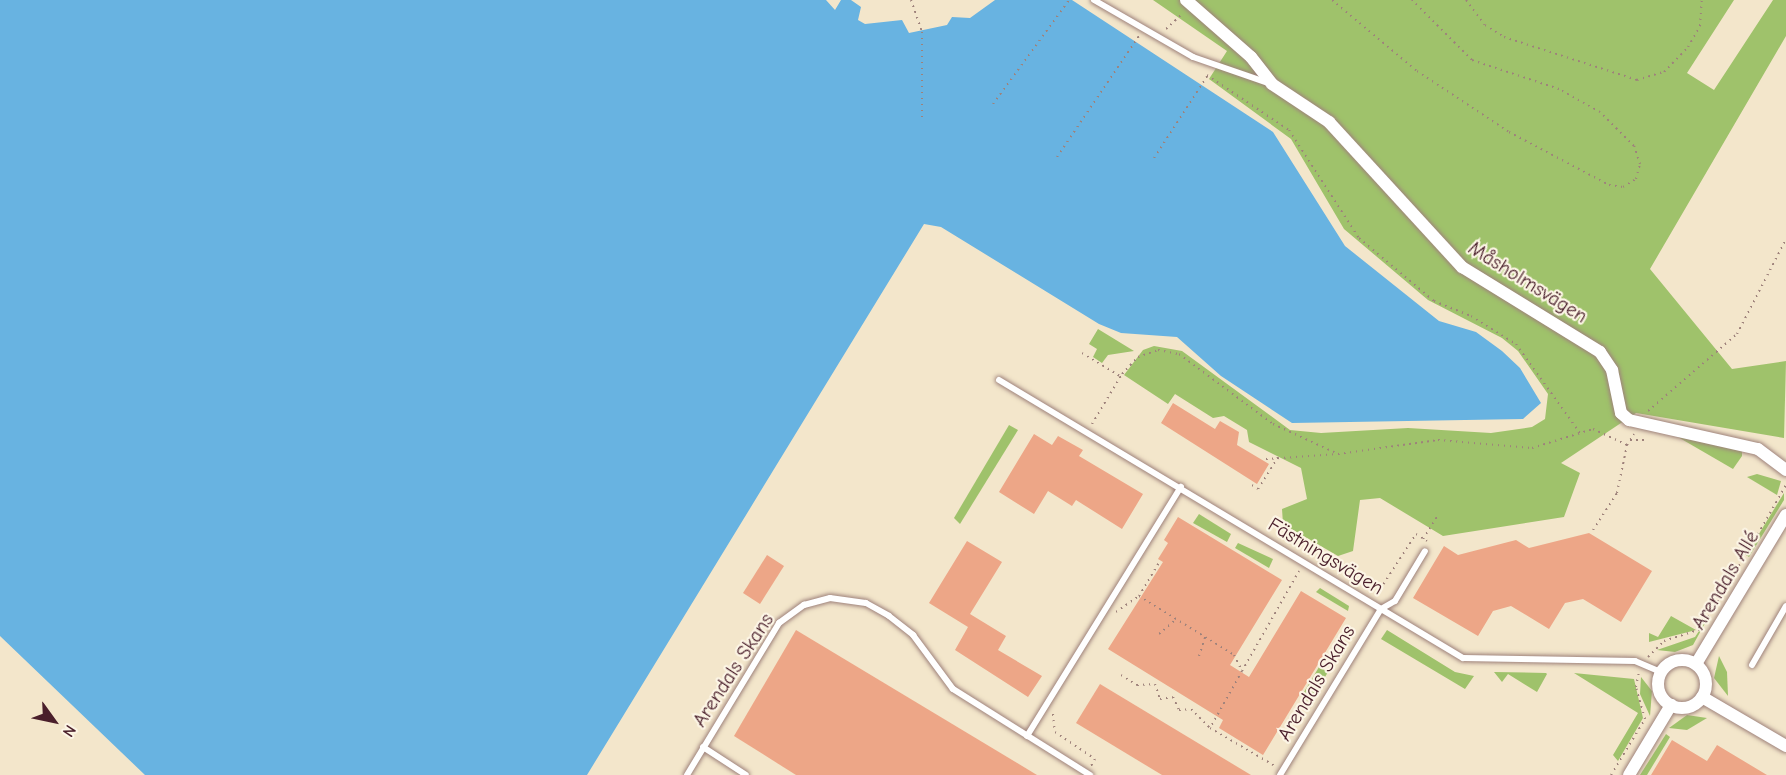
<!DOCTYPE html>
<html>
<head>
<meta charset="utf-8">
<style>
	body { margin:0 }
	#map { position:relative; width:1786px; height:775px; overflow:hidden; background:#f3e6cb; font-family:"Comic Neue",sans-serif }
	div>[style] { position:absolute }
	.green>* { inset:0; background:#9fc26b }
	.water>* { inset:0; background:#68b3e1 }
	.building>* { inset:0; background:#eda687 }
	.path>* { height:2px; margin-top:-1px; transform-origin:0; background:repeating-linear-gradient(90deg,#9e827b 0 1.5px,transparent 0 6px) }
	.roads { filter:drop-shadow(0 0 2px #9e827b) drop-shadow(0 0 2px #9e827b) }
	.service>* { height:6px; margin:-3px; padding:0 3px; transform-origin:3px; border-radius:3px; background:#fff }
	.minor>* { height:12px; margin:-6px; padding:0 6px; transform-origin:6px; border-radius:6px; background:#fff }
	.minor>.ring { margin:-6px; padding:0; box-sizing:content-box; background:none; border:12px solid #fff; border-radius:50% }
	span { translate:-50% -50%; white-space:nowrap; text-align:center; line-height:1.15; -webkit-text-stroke:4.5px #fcf5e5; paint-order:stroke }
	.street-label { font-size:20px; color:#4a1f2b }
	.north { position:absolute; left:24px; top:691px; width:60px; height:60px; -webkit-text-stroke:4px #fcf5e5; paint-order:stroke; rotate:123deg; font-size:16px; font-weight:700; line-height:24px; text-align:center; color:#4a1f2b }
	.north::after { content:''; display:block; margin:auto; width:21px; height:27px; background:#4a1f2b; clip-path:polygon(50% 0,100% 100%,50% 72%,0 100%) }
</style>
</head>
<body>
<div id="map">
	<div class="green">
		<i style="clip-path:polygon(1153px 0,1734px 0,1687px 73px,1714px 90px,1773px 0,1786px 0,1786px 36px,1650px 269px,1732px 369px,1786px 361px,1784px 438px,1636px 413px,1561px 463px,1580px 473px,1564px 517px,1443px 536px,1380px 498px,1360px 500px,1353px 551px,1338px 556px,1283px 524px,1282px 509px,1307px 499px,1301px 468px,1249px 442px,1247px 430px,1224px 416px,1213px 418px,1175px 394px,1168px 404px,1124px 375px,1143px 350px,1154px 346px,1182px 351px,1290px 430px,1321px 433px,1408px 428px,1491px 433px,1532px 427px,1545px 419px,1548px 394px,1518px 351px,1502px 338px,1428px 300px,1344px 229px,1291px 139px,1209px 79px,1227px 51px)"></i>
		<i style="clip-path:polygon(1098px 329px,1134px 351px,1108px 355px,1102px 363px,1093px 357px,1097px 349px,1089px 344px)"></i>
		<i style="clip-path:polygon(1009px 425px,1018px 430px,960px 524px,954px 518px)"></i>
		<i style="clip-path:polygon(1671px 433px,1742px 451px,1742px 456px,1733px 469px)"></i>
		<i style="clip-path:polygon(1757px 474px,1781px 481px,1777px 495px,1747px 477px)"></i>
		<i style="clip-path:polygon(1784px 493px,1784px 500px,1749px 557px,1746px 555px)"></i>
		<i style="clip-path:polygon(1199px 514px,1231px 534px,1227px 542px,1193px 523px)"></i>
		<i style="clip-path:polygon(1238px 543px,1273px 559px,1269px 568px,1235px 548px)"></i>
		<i style="clip-path:polygon(1320px 588px,1349px 606px,1348px 611px,1316px 592px)"></i>
		<i style="clip-path:polygon(1671px 616px,1696px 630px,1649px 642px,1649px 633px,1658px 637px)"></i>
		<i style="clip-path:polygon(1709px 616px,1693px 645px,1675px 652px,1657px 650px,1695px 637px)"></i>
		<i style="clip-path:polygon(1387px 630px,1455px 672px,1474px 676px,1465px 689px,1381px 639px)"></i>
		<i style="clip-path:polygon(1719px 656px,1727px 672px,1728px 696px,1714px 678px)"></i>
		<i style="clip-path:polygon(1319px 667px,1328px 672px,1310px 702px,1301px 697px)"></i>
		<i style="clip-path:polygon(1494px 672px,1546px 673px,1547px 674px,1537px 692px,1508px 674px,1502px 682px)"></i>
		<i style="clip-path:polygon(1574px 673px,1634px 679px,1643px 718px,1618px 761px,1613px 755px,1638px 713px)"></i>
		<i style="clip-path:polygon(1641px 677px,1652px 691px,1650px 716px,1640px 694px)"></i>
		<i style="clip-path:polygon(1687px 715px,1707px 718px,1687px 730px,1669px 728px)"></i>
		<i style="clip-path:polygon(1666px 734px,1670px 737px,1647px 775px,1640px 775px)"></i>
	</div>
	<div class="water">
		<i style="clip-path:polygon(0 0,826px 0,835px 10px,841px 0,851px 0,861px 7px,858px 20px,865px 24px,902px 20px,909px 33px,947px 25px,952px 17px,970px 18px,995px 0,1072px 0,1273px 132px,1345px 246px,1439px 321px,1476px 332px,1502px 351px,1520px 368px,1541px 403px,1523px 419px,1292px 423px,1221px 376px,1177px 337px,1121px 333px,1099px 324px,941px 227px,924px 224px,587px 775px,145px 775px,0 636px)"></i>
	</div>
	<div class="building">
		<i style="clip-path:polygon(1173px 403px,1215px 429px,1220px 421px,1239px 432px,1237px 445px,1269px 464px,1257px 484px,1161px 423px)"></i>
		<i style="clip-path:polygon(1034px 434px,1052px 445px,1058px 436px,1083px 450px,1079px 456px,1143px 494px,1122px 529px,1076px 500px,1072px 506px,1048px 491px,1034px 514px,999px 492px)"></i>
		<i style="clip-path:polygon(1178px 517px,1282px 580px,1230px 665px,1249px 677px,1301px 591px,1346px 618px,1263px 755px,1219px 728px,1223px 720px,1108px 649px,1163px 562px,1158px 559px,1168px 543px,1164px 540px)"></i>
		<i style="clip-path:polygon(1589px 533px,1652px 571px,1621px 622px,1583px 599px,1565px 603px,1549px 629px,1511px 606px,1493px 611px,1478px 636px,1413px 598px,1444px 546px,1458px 555px,1516px 540px,1529px 548px)"></i>
		<i style="clip-path:polygon(967px 541px,1002px 562px,970px 614px,1006px 636px,998px 650px,1042px 676px,1028px 697px,955px 650px,968px 627px,929px 603px)"></i>
		<i style="clip-path:polygon(767px 555px,784px 566px,760px 604px,743px 593px)"></i>
		<i style="clip-path:polygon(796px 630px,1037px 775px,796px 775px,734px 736px)"></i>
		<i style="clip-path:polygon(1100px 684px,1251px 775px,1162px 775px,1076px 723px)"></i>
		<i style="clip-path:polygon(1672px 740px,1707px 761px,1717px 745px,1767px 775px,1651px 775px)"></i>
	</div>
	<div class="path">
		<i style="left:911px;top:0;width:34px;rotate:71deg"></i>
		<i style="left:922px;top:32px;width:89px;rotate:90deg"></i>
		<i style="left:1332px;top:0;width:111px;rotate:39.9deg"></i>
		<i style="left:1417px;top:71px;width:110px;rotate:33.5deg"></i>
		<i style="left:1509px;top:132px;width:113px;rotate:27.9deg"></i>
		<i style="left:1609px;top:185px;width:14px;rotate:8deg"></i>
		<i style="left:1623px;top:187px;width:15px;rotate:-32deg"></i>
		<i style="left:1636px;top:179px;width:16px;rotate:-75deg"></i>
		<i style="left:1640px;top:164px;width:19px;rotate:-108deg"></i>
		<i style="left:1634px;top:146px;width:48px;rotate:-135deg"></i>
		<i style="left:1600px;top:112px;width:47px;rotate:-150.7deg"></i>
		<i style="left:1559px;top:89px;width:92px;rotate:-161.6deg"></i>
		<i style="left:1472px;top:60px;width:85px;rotate:-135deg"></i>
		<i style="left:1466px;top:0;width:31px;rotate:53deg"></i>
		<i style="left:1485px;top:25px;width:22px;rotate:32deg"></i>
		<i style="left:1504px;top:37px;width:140px;rotate:17.9deg"></i>
		<i style="left:1637px;top:80px;width:28px;rotate:-17deg"></i>
		<i style="left:1664px;top:72px;width:35px;rotate:-46deg"></i>
		<i style="left:1688px;top:47px;width:24px;rotate:-60deg"></i>
		<i style="left:1700px;top:26px;width:26px;rotate:-86deg"></i>
		<i style="left:1166px;top:29px;width:23px;rotate:-43deg"></i>
		<i style="left:1207px;top:75px;width:99px;rotate:33.9deg"></i>
		<i style="left:1289px;top:130px;width:129px;rotate:57.1deg"></i>
		<i style="left:1359px;top:238px;width:98px;rotate:40deg"></i>
		<i style="left:1434px;top:301px;width:40px;rotate:22deg"></i>
		<i style="left:1471px;top:316px;width:53px;rotate:31.9deg"></i>
		<i style="left:1516px;top:344px;width:110px;rotate:54.3deg"></i>
		<i style="left:993px;top:104px;width:129px;rotate:-53.8deg"></i>
		<i style="left:1057px;top:157px;width:146px;rotate:-55.9deg"></i>
		<i style="left:1154px;top:158px;width:99px;rotate:-57deg"></i>
		<i style="left:1082px;top:353px;width:44px;rotate:31.2deg"></i>
		<i style="left:1648px;top:411px;width:118px;rotate:-40.9deg"></i>
		<i style="left:1737px;top:334px;width:107px;rotate:-62.7deg"></i>
		<i style="left:1092px;top:424px;width:58px;rotate:-59deg"></i>
		<i style="left:1122px;top:374px;width:23px;rotate:-47deg"></i>
		<i style="left:1138px;top:357px;width:21px;rotate:-19deg"></i>
		<i style="left:1158px;top:350px;width:21px;rotate:11deg"></i>
		<i style="left:1179px;top:354px;width:117px;rotate:36.7deg"></i>
		<i style="left:1273px;top:424px;width:72px;rotate:24.8deg"></i>
		<i style="left:1338px;top:454px;width:101px;rotate:-8deg"></i>
		<i style="left:1438px;top:440px;width:94px;rotate:4.9deg"></i>
		<i style="left:1532px;top:448px;width:64px;rotate:-17.3deg"></i>
		<i style="left:1593px;top:429px;width:38px;rotate:25deg"></i>
		<i style="left:1627px;top:445px;width:13px;rotate:-58deg"></i>
		<i style="left:1630px;top:440px;width:16px"></i>
		<i style="left:1266px;top:459px;width:72px;rotate:-4deg"></i>
		<i style="left:1252px;top:485px;width:7px;rotate:34deg"></i>
		<i style="left:1258px;top:489px;width:41px;rotate:-57.8deg"></i>
		<i style="left:1593px;top:530px;width:44px;rotate:-57deg"></i>
		<i style="left:1617px;top:493px;width:49px;rotate:-78.2deg"></i>
		<i style="left:1758px;top:534px;width:56px;rotate:-60.3deg"></i>
		<i style="left:1423px;top:539px;width:26px;rotate:-58deg"></i>
		<i style="left:1377px;top:594px;width:72px;rotate:-57deg"></i>
		<i style="left:1416px;top:534px;width:13px;rotate:32deg"></i>
		<i style="left:1139px;top:596px;width:41px;rotate:-59deg"></i>
		<i style="left:1116px;top:612px;width:28px;rotate:-35deg"></i>
		<i style="left:1139px;top:596px;width:112px;rotate:31.8deg"></i>
		<i style="left:1234px;top:655px;width:18px;rotate:63deg"></i>
		<i style="left:1242px;top:671px;width:115px;rotate:-60.3deg"></i>
		<i style="left:1705px;top:622px;width:91px;rotate:-58.9deg"></i>
		<i style="left:1159px;top:634px;width:23px;rotate:-41deg"></i>
		<i style="left:1199px;top:656px;width:20px;rotate:-72deg"></i>
		<i style="left:1648px;top:657px;width:23px;rotate:-45deg"></i>
		<i style="left:1664px;top:641px;width:39px;rotate:-18deg"></i>
		<i style="left:1242px;top:671px;width:65px;rotate:119.3deg"></i>
		<i style="left:1210px;top:728px;width:75px;rotate:30.3deg"></i>
		<i style="left:1121px;top:675px;width:19px;rotate:32deg"></i>
		<i style="left:1137px;top:685px;width:18px;rotate:-3deg"></i>
		<i style="left:1155px;top:684px;width:16px;rotate:72deg"></i>
		<i style="left:1160px;top:699px;width:13px;rotate:-9deg"></i>
		<i style="left:1173px;top:697px;width:14px;rotate:65deg"></i>
		<i style="left:1179px;top:710px;width:12px;rotate:-5deg"></i>
		<i style="left:1191px;top:709px;width:27px;rotate:45deg"></i>
		<i style="left:1053px;top:714px;width:18px;rotate:84deg"></i>
		<i style="left:1055px;top:732px;width:48px;rotate:34deg"></i>
		<i style="left:1095px;top:759px;width:8px;rotate:120deg"></i>
		<i style="left:1611px;top:775px;width:66px;rotate:-58.7deg"></i>
		<i style="left:1645px;top:719px;width:33px;rotate:-106deg"></i>
		<i style="left:1636px;top:687px;width:15px;rotate:-79deg"></i>
	</div>
	<div class="roads">
		<div class="service">
			<i style="left:1094px;top:0;width:114px;rotate:29.9deg"></i>
			<i style="left:1193px;top:57px;width:83px;rotate:19.1deg"></i>
			<i style="left:999px;top:380px;width:541px;rotate:30.93deg"></i>
			<i style="left:1463px;top:658px;width:172px;rotate:1deg"></i>
			<i style="left:1635px;top:661px;width:28px;rotate:23deg"></i>
			<i style="left:1752px;top:665px;width:68px;rotate:-60deg"></i>
			<i style="left:1027px;top:736px;width:293px;rotate:-58.3deg"></i>
			<i style="left:703px;top:747px;width:51px;rotate:33.1deg"></i>
			<i style="left:687px;top:775px;width:178px;rotate:-58.8deg"></i>
			<i style="left:779px;top:623px;width:31px;rotate:-36deg"></i>
			<i style="left:804px;top:605px;width:27px;rotate:-15deg"></i>
			<i style="left:830px;top:598px;width:36px;rotate:8deg"></i>
			<i style="left:866px;top:603px;width:26px;rotate:29deg"></i>
			<i style="left:889px;top:616px;width:31px;rotate:38deg"></i>
			<i style="left:913px;top:635px;width:67px;rotate:53.5deg"></i>
			<i style="left:953px;top:689px;width:162px;rotate:32.1deg"></i>
			<i style="left:1280px;top:775px;width:194px;rotate:-58.7deg"></i>
			<i style="left:1381px;top:609px;width:16px;rotate:-30deg"></i>
			<i style="left:1395px;top:601px;width:58px;rotate:-59deg"></i>
		</div>
		<div class="minor">
			<i style="left:1186px;top:0;width:86px;rotate:41.2deg"></i>
			<i style="left:1251px;top:57px;width:34px;rotate:52deg"></i>
			<i style="left:1272px;top:84px;width:69px;rotate:33.7deg"></i>
			<i style="left:1329px;top:122px;width:197px;rotate:47.5deg"></i>
			<i style="left:1462px;top:267px;width:162px;rotate:31.6deg"></i>
			<i style="left:1600px;top:352px;width:22px;rotate:56deg"></i>
			<i style="left:1612px;top:370px;width:44px;rotate:78.2deg"></i>
			<i style="left:1621px;top:413px;width:11px;rotate:41deg"></i>
			<i style="left:1629px;top:420px;width:132px;rotate:12.7deg"></i>
			<i style="left:1758px;top:449px;width:35px;rotate:37deg"></i>
			<i class="ring" style="left:1658px;top:660px;width:36px;height:36px"></i>
			<i style="left:1696px;top:664px;width:174px;rotate:-58.9deg"></i>
			<i style="left:1702px;top:697px;width:97px;rotate:30.3deg"></i>
			<i style="left:1629px;top:775px;width:82px;rotate:-59deg"></i>
		</div>
	</div>
	<div class="street-label">
		<span style="left:1528px;top:282px;rotate:32deg">Måsholmsvägen</span>
		<span style="left:1326px;top:556px;rotate:31deg">Fästningsvägen</span>
		<span style="left:1725px;top:580px;rotate:-59deg">Arendals Allé</span>
		<span style="left:733px;top:670px;rotate:-57deg">Arendals Skans</span>
		<span style="left:1316px;top:683px;rotate:-59deg">Arendals Skans</span>
	</div>
	<div class="north">N</div>
</div>
</body>
</html>
